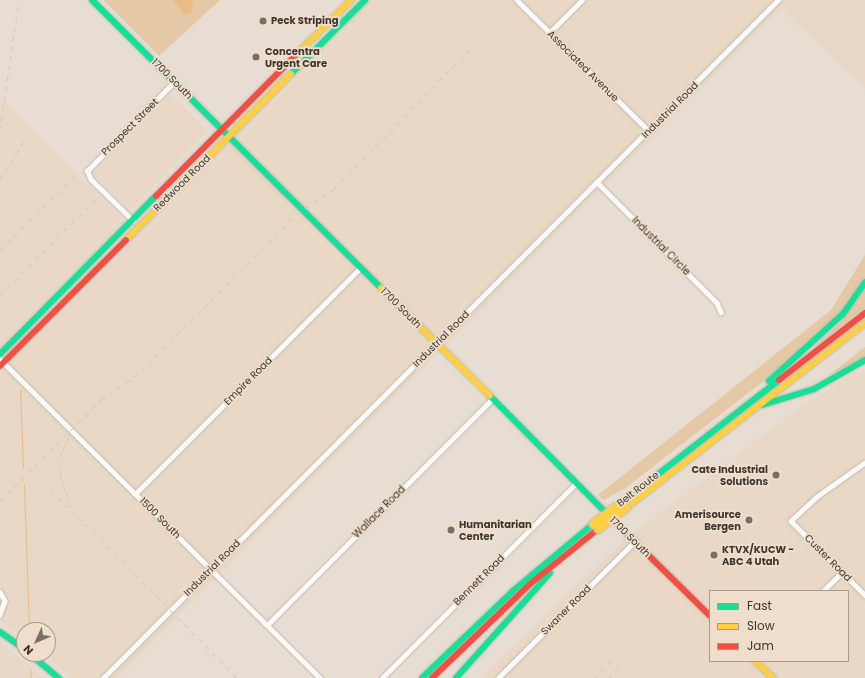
<!DOCTYPE html>
<html>
<head>
<meta charset="utf-8">
<style>
	body { margin:0 }
	#map { position:relative; width:865px; height:678px; overflow:hidden; background:#e7ddd3; font-family:Poppins,sans-serif }
	div>[style] { position:absolute }
	.built>* { inset:0; background:#e8d8c5 }
	.green>* { inset:0; background:#e5c8a5 }
	.water>* { inset:0; background:#e8bd85 }
	.stream>* { height:1px; margin:-0.5px; padding:0 0.5px; transform-origin:0.5px; border-radius:0.5px; background:#e8bd85 }
	.roads { filter:drop-shadow(0 0 1px #c1bab1) drop-shadow(0 0 1px #c1bab1) }
	.street>* { height:4.5px; margin:-2.25px; padding:0 2.25px; transform-origin:2.25px; border-radius:2.25px; background:#fbfaf8 }
	.fast>* { height:6px; margin:-3px; padding:0 3px; transform-origin:3px; border-radius:3px; background:#16e098 }
	.slow>* { height:6px; margin:-3px; padding:0 3px; transform-origin:3px; border-radius:3px; background:#ffcf43 }
	.jam>* { height:6px; margin:-3px; padding:0 3px; transform-origin:3px; border-radius:3px; background:#f24e42 }
	.rail>* { height:1px; margin-top:-0.5px; transform-origin:0; background:repeating-linear-gradient(90deg,#cdcac8 0 5px,transparent 0 10px) }
	.bridges { filter:drop-shadow(0 0 1px #c1bab1) drop-shadow(0 0 1px #c1bab1) }
	.slow-bridge>* { height:8px; margin:-4px; padding:0 4px; transform-origin:4px; border-radius:4px; background:#ffcf43 }
	.dots>* { width:11px; height:11px; translate:-50% -50%; box-sizing:border-box; border:2px solid #efdecb; border-radius:50% }
	span { translate:-50% -50%; white-space:nowrap; text-align:center; line-height:1.15; -webkit-text-stroke:3.5px #efdecb; paint-order:stroke }
	.poi-label { font-size:10px; color:#3d362f; font-weight:700 }
	.left { translate:0 -50%; text-align:left }
	.right { translate:-100% -50%; text-align:right }
	.street-label { font-size:10px; color:#3d362f }
	.legend { position:absolute; left:709px; top:590px; width:140px; height:72px; box-sizing:border-box; background:#efdecb; border:1px solid #a89b8d; margin:0; padding:5px 7px; list-style:none; font-size:12px; color:#3d362f }
	.legend li { display:flex; align-items:center; gap:8px; height:20px }
	.legend b { width:20px; border:1px solid #a89b8d }
	.north { position:absolute; left:16px; top:622px; width:40px; height:40px; box-sizing:border-box; background:#efdecb; border:1px solid #a89b8d; border-radius:50%; rotate:225deg; font-size:11px; font-weight:700; line-height:16px; text-align:center; color:#3d362f }
	.north::after { content:''; display:block; margin:auto; width:14px; height:18px; background:#787068; clip-path:polygon(50% 0,100% 100%,50% 72%,0 100%) }
</style>
</head>
<body>
<div id="map">
	<div class="built">
		<i style="clip-path:polygon(370px 0,865px 0,865px 89px,781px 8px,117px 678px,72px 678px,45px 654px,48px 630px,24px 630px,24px 637px,0 620px,0 97px,138px 235px)"></i>
		<i style="clip-path:polygon(171px 94px,208px 131px,129px 211px,93px 173px)"></i>
		<i style="clip-path:polygon(evenodd,865px 370px,865px 678px,480px 678px,625px 539px,800px 408px,853px 374px,865px 370px,710px 591px,848px 591px,848px 661px,710px 661px,710px 591px)"></i>
		<i style="clip-path:polygon(0 643px,29px 665px,43px 678px,0 678px)"></i>
	</div>
	<div class="green">
		<i style="clip-path:polygon(103px 0,220px 0,159px 56px)"></i>
		<i style="clip-path:polygon(865px 255px,865px 280px,847px 307px,774px 373px,624px 489px,604px 500px,598px 495px,831px 310px)"></i>
		<i style="clip-path:polygon(865px 289px,865px 308px,812px 349px,843px 319px)"></i>
		<i style="clip-path:polygon(865px 347px,865px 359px,829px 375px)"></i>
	</div>
	<div class="water">
		<i style="clip-path:polygon(173px 0,193px 0,192px 12px,184px 15px)"></i>
	</div>
	<div class="stream">
		<i style="left:20px;top:389px;width:79px;rotate:87.8deg"></i>
		<i style="left:24px;top:485px;width:145px;rotate:88deg"></i>
		<i style="left:30px;top:669px;width:9px;rotate:84deg"></i>
	</div>
	<div class="roads">
		<div class="street">
			<i style="left:517px;top:0;width:186px;rotate:44.8deg"></i>
			<i style="left:550px;top:32px;width:45px;rotate:-45deg"></i>
			<i style="left:598px;top:183px;width:169px;rotate:45.2deg"></i>
			<i style="left:717px;top:303px;width:10px;rotate:66deg"></i>
			<i style="left:133px;top:221px;width:59px;rotate:-135.7deg"></i>
			<i style="left:91px;top:180px;width:10px;rotate:-114deg"></i>
			<i style="left:87px;top:171px;width:124px;rotate:-45.7deg"></i>
			<i style="left:0;top:359px;width:452px;rotate:44.9deg"></i>
			<i style="left:865px;top:463px;width:59px;rotate:144.7deg"></i>
			<i style="left:817px;top:497px;width:35px;rotate:137deg"></i>
			<i style="left:791px;top:521px;width:105px;rotate:45deg"></i>
			<i style="left:135px;top:494px;width:319px;rotate:-45.1deg"></i>
			<i style="left:823px;top:591px;width:27px;rotate:-45deg"></i>
			<i style="left:0;top:592px;width:10px;rotate:61deg"></i>
			<i style="left:5px;top:601px;width:15px;rotate:110deg"></i>
			<i style="left:267px;top:625px;width:319px;rotate:-45.1deg"></i>
			<i style="left:103px;top:678px;width:957px;rotate:-45.13deg"></i>
			<i style="left:382px;top:678px;width:275px;rotate:-45.1deg"></i>
			<i style="left:498px;top:678px;width:194px;rotate:-45deg"></i>
		</div>
		<div class="fast">
			<i style="left:92px;top:0;width:408px;rotate:44.9deg"></i>
			<i style="left:291px;top:74px;width:105px;rotate:-45deg"></i>
			<i style="left:0;top:354px;width:222px;rotate:-45.4deg"></i>
			<i style="left:769px;top:381px;width:100px;rotate:-42.2deg"></i>
			<i style="left:843px;top:314px;width:39px;rotate:-55deg"></i>
			<i style="left:490px;top:396px;width:202px;rotate:45.2deg"></i>
			<i style="left:762px;top:405px;width:54px;rotate:-17.1deg"></i>
			<i style="left:814px;top:389px;width:59px;rotate:-29.6deg"></i>
			<i style="left:621px;top:503px;width:200px;rotate:-37.9deg"></i>
			<i style="left:0;top:632px;width:29px;rotate:35deg"></i>
			<i style="left:30px;top:654px;width:38px;rotate:40deg"></i>
			<i style="left:422px;top:678px;width:127px;rotate:-43.7deg"></i>
			<i style="left:514px;top:590px;width:103px;rotate:-39.9deg"></i>
			<i style="left:456px;top:678px;width:141px;rotate:-48.2deg"></i>
		</div>
		<div class="slow">
			<i style="left:295px;top:56px;width:79px;rotate:-45deg"></i>
			<i style="left:126px;top:240px;width:234px;rotate:-45.2deg"></i>
			<i style="left:381px;top:288px;width:153px;rotate:44.7deg"></i>
			<i style="left:626px;top:508px;width:302px;rotate:-37.7deg"></i>
			<i style="left:755px;top:661px;width:25px;rotate:43deg"></i>
		</div>
		<div class="jam">
			<i style="left:156px;top:196px;width:197px;rotate:-45.2deg"></i>
			<i style="left:0;top:366px;width:178px;rotate:-45deg"></i>
			<i style="left:779px;top:380px;width:109px;rotate:-37.9deg"></i>
			<i style="left:632px;top:539px;width:110px;rotate:44.6deg"></i>
			<i style="left:432px;top:678px;width:136px;rotate:-43.8deg"></i>
			<i style="left:530px;top:584px;width:87px;rotate:-39deg"></i>
		</div>
	</div>
	<div class="rail">
		<i style="left:0;top:130px;width:131px;rotate:-81.7deg"></i>
		<i style="left:0;top:179px;width:52px;rotate:-57.5deg"></i>
		<i style="left:0;top:250px;width:107px;rotate:-44.6deg"></i>
		<i style="left:0;top:295px;width:139px;rotate:-45deg"></i>
		<i style="left:69px;top:436px;width:17px;rotate:114deg"></i>
		<i style="left:62px;top:452px;width:22px;rotate:95deg"></i>
		<i style="left:60px;top:474px;width:38px;rotate:72deg"></i>
		<i style="left:72px;top:510px;width:235px;rotate:45.5deg"></i>
		<i style="left:51px;top:491px;width:24px;rotate:45deg"></i>
		<i style="left:0;top:501px;width:143px;rotate:-45deg"></i>
		<i style="left:101px;top:400px;width:49px;rotate:-35.9deg"></i>
		<i style="left:141px;top:371px;width:221px;rotate:-45.2deg"></i>
		<i style="left:297px;top:214px;width:45px;rotate:-34deg"></i>
		<i style="left:334px;top:189px;width:194px;rotate:-45.8deg"></i>
		<i style="left:594px;top:678px;width:27px;rotate:-45deg"></i>
		<i style="left:608px;top:678px;width:17px;rotate:-45deg"></i>
	</div>
	<div class="bridges">
		<div class="slow-bridge">
			<i style="left:593px;top:524px;width:35px;rotate:-37deg"></i>
			<i style="left:598px;top:529px;width:35px;rotate:-37deg"></i>
		</div>
	</div>
	<div class="dots">
		<i style="left:263px;top:21px;background:#787068"></i>
		<i style="left:256px;top:57px;background:#787068"></i>
		<i style="left:776px;top:475px;background:#787068"></i>
		<i style="left:749px;top:520px;background:#787068"></i>
		<i style="left:451px;top:530px;background:#787068"></i>
		<i style="left:714px;top:555px;background:#787068"></i>
	</div>
	<div class="poi-label">
		<span class="left" style="left:271px;top:21px">Peck Striping</span>
		<span class="left" style="left:265px;top:57px">Concentra<br>Urgent Care</span>
		<span class="right" style="left:768px;top:475px">Cate Industrial<br>Solutions</span>
		<span class="right" style="left:741px;top:520px">Amerisource<br>Bergen</span>
		<span class="left" style="left:459px;top:530px">Humanitarian<br>Center</span>
		<span class="left" style="left:722px;top:555px">KTVX/KUCW -<br>ABC 4 Utah</span>
	</div>
	<div class="street-label">
		<span style="left:583px;top:66px;rotate:45deg">Associated Avenue</span>
		<span style="left:172px;top:79px;rotate:45deg">1700 South</span>
		<span style="left:670px;top:110px;rotate:-45deg">Industrial Road</span>
		<span style="left:130px;top:127px;rotate:-45deg">Prospect Street</span>
		<span style="left:182px;top:183px;rotate:-45deg">Redwood Road</span>
		<span style="left:661px;top:246px;rotate:45deg">Industrial Circle</span>
		<span style="left:401px;top:308px;rotate:45deg">1700 South</span>
		<span style="left:441px;top:339px;rotate:-45deg">Industrial Road</span>
		<span style="left:248px;top:381px;rotate:-45deg">Empire Road</span>
		<span style="left:638px;top:489px;rotate:-38deg">Belt Route</span>
		<span style="left:379px;top:512px;rotate:-45deg">Wallace Road</span>
		<span style="left:160px;top:518px;rotate:45deg">1500 South</span>
		<span style="left:630px;top:537px;rotate:45deg">1700 South</span>
		<span style="left:828px;top:558px;rotate:45deg">Custer Road</span>
		<span style="left:212px;top:568px;rotate:-45deg">Industrial Road</span>
		<span style="left:479px;top:580px;rotate:-45deg">Bennett Road</span>
		<span style="left:566px;top:610px;rotate:-45deg">Swaner Road</span>
	</div>
	<ul class="legend">
	<li><b style="height:5px;background:#16e098"></b>Fast</li>
	<li><b style="height:5px;background:#ffcf43"></b>Slow</li>
	<li><b style="height:5px;background:#f24e42"></b>Jam</li>
	</ul>
	<div class="north">N</div>
</div>
</body>
</html>
